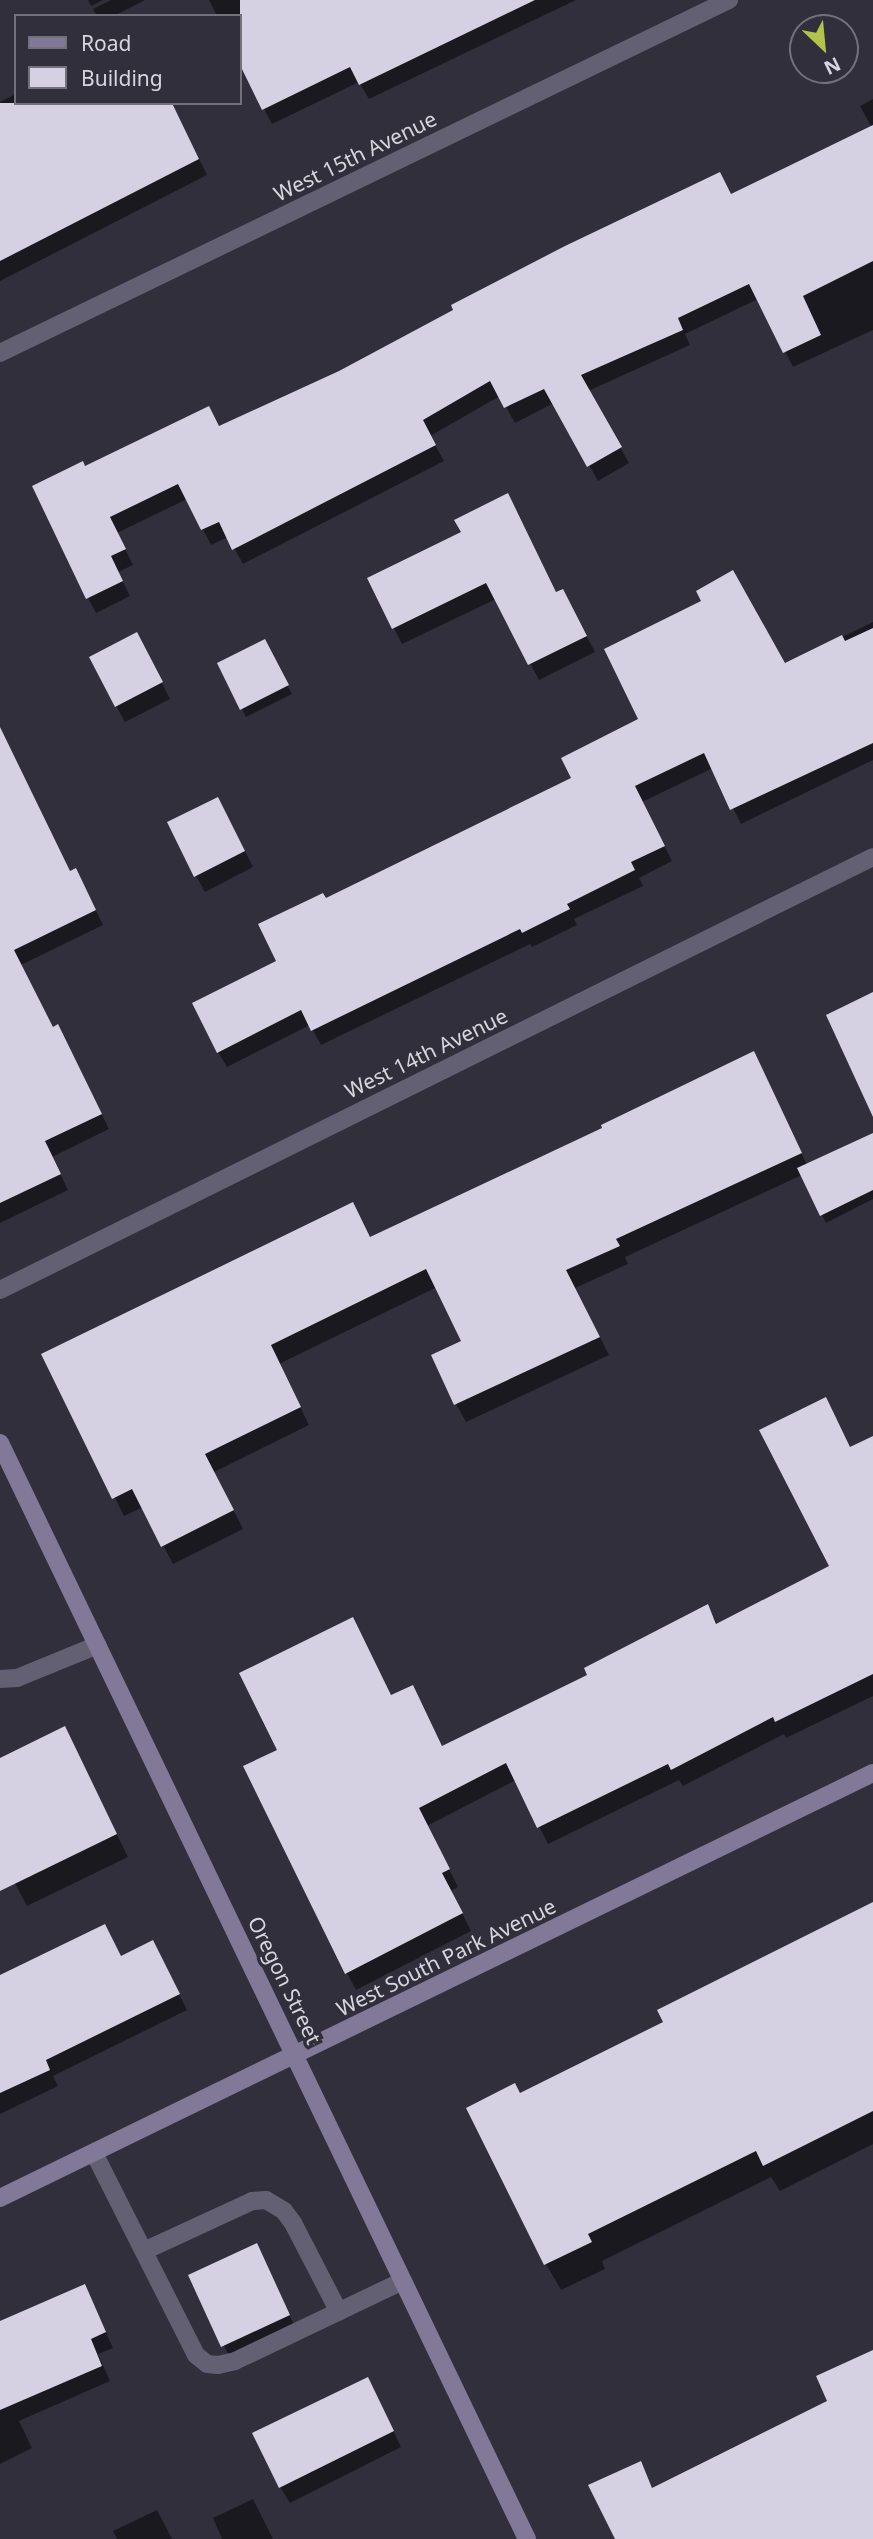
<!DOCTYPE html>
<html>
<head>
<meta charset="utf-8">
<style>
	body { margin:0 }
	#map { position:relative; width:873px; height:2539px; overflow:hidden; background:#322f3c; font-family:"Noto Sans",sans-serif }
	div>[style] { position:absolute }
	.shadow>* { inset:0; background:#0007 }
	.building>* { inset:0; background:#d5d1e2 }
	.service>* { height:18px; margin:-9px; padding:0 9px; transform-origin:9px; border-radius:9px; background:#646073 }
	.minor>* { height:18px; margin:-9px; padding:0 9px; transform-origin:9px; border-radius:9px; background:#646073 }
	.secondary>* { height:18px; margin:-9px; padding:0 9px; transform-origin:9px; border-radius:9px; background:#817997 }
	span { translate:-50% -50%; white-space:nowrap; text-align:center; line-height:1.15; -webkit-text-stroke:7px #322f3c; paint-order:stroke }
	.street-label { font-size:21px; color:#d7d5de }
	.legend { position:absolute; left:14px; top:14px; width:228px; height:91px; box-sizing:border-box; background:#322f3c; border:2px solid #74717d; margin:0; padding:9px 12px; list-style:none; font-size:21px; color:#d7d5de }
	.legend li { display:flex; align-items:center; gap:14px; height:35px }
	.legend b { width:35px; border:2px solid #74717d }
	.north { position:absolute; left:789px; top:14px; width:70px; height:70px; box-sizing:border-box; background:#322f3c; border:2px solid #74717d; border-radius:50%; rotate:154deg; font-size:19px; font-weight:700; line-height:28px; text-align:center; color:#d7d5de }
	.north::after { content:''; display:block; margin:auto; width:24px; height:32px; background:#b2c34c; clip-path:polygon(50% 0,100% 100%,50% 72%,0 100%) }
</style>
</head>
<body>
<div id="map">
	<div class="shadow">
		<i style="clip-path:polygon(88px 0,103px 0,91px 6px)"></i>
		<i style="clip-path:polygon(111px 0,145px 0,114px 16px,97px 16px,93px 9px)"></i>
		<i style="clip-path:polygon(209px 0,576px 0,369px 99px,359px 82px,272px 124px,240px 62px,240px 16px,217px 16px)"></i>
		<i style="clip-path:polygon(16px 94px,16px 103px,172px 103px,207px 175px,0 281px,0 102px)"></i>
		<i style="clip-path:polygon(873px 99px,873px 330px,793px 367px,758px 299px,685px 334px,690px 345px,588px 391px,629px 463px,598px 481px,554px 403px,515px 423px,500px 396px,430px 436px,444px 461px,243px 564px,228px 537px,211px 545px,187px 499px,117px 533px,133px 565px,118px 572px,130px 596px,96px 613px,88px 598px,85px 469px,220px 428px,731px 196px,872px 128px,860px 106px)"></i>
		<i style="clip-path:polygon(517px 511px,557px 594px,571px 607px,595px 652px,539px 680px,496px 599px,402px 644px,369px 579px)"></i>
		<i style="clip-path:polygon(873px 622px,873px 760px,741px 824px,713px 768px,642px 802px,672px 861px,639px 878px,643px 886px,574px 919px,577px 925px,532px 947px,530px 944px,321px 1045px,310px 1025px,227px 1067px,218px 1052px,279px 961px,325px 900px,573px 779px,784px 665px)"></i>
		<i style="clip-path:polygon(264px 641px,292px 694px,246px 717px,219px 664px)"></i>
		<i style="clip-path:polygon(146px 650px,170px 699px,125px 722px,116px 706px)"></i>
		<i style="clip-path:polygon(0 796px,84px 886px,103px 925px,21px 965px,53px 1029px,66px 1041px,109px 1129px,52px 1157px,68px 1190px,0 1223px)"></i>
		<i style="clip-path:polygon(227px 815px,253px 867px,205px 892px,196px 876px)"></i>
		<i style="clip-path:polygon(753px 1053px,807px 1165px,873px 1134px,873px 1199px,826px 1223px,802px 1175px,625px 1257px,628px 1264px,575px 1288px,609px 1355px,466px 1422px,456px 1404px,463px 1342px,437px 1287px,279px 1364px,309px 1425px,214px 1472px,243px 1529px,173px 1564px,143px 1507px,124px 1516px,44px 1355px,371px 1239px,605px 1128px)"></i>
		<i style="clip-path:polygon(826px 1399px,851px 1449px,873px 1438px,873px 1696px,786px 1738px,784px 1734px,683px 1786px,679px 1780px,548px 1844px,516px 1780px,427px 1826px,458px 1887px,451px 1891px,471px 1931px,356px 1990px,347px 1973px,279px 1751px,353px 1619px,392px 1697px,422px 1704px,443px 1748px,590px 1676px,708px 1606px,718px 1625px,832px 1566px)"></i>
		<i style="clip-path:polygon(64px 1728px,128px 1857px,27px 1906px,0 1855px,0 1760px)"></i>
		<i style="clip-path:polygon(873px 1914px,873px 2144px,780px 2191px,771px 2177px,602px 2261px,605px 2269px,561px 2290px,546px 2264px,520px 2095px)"></i>
		<i style="clip-path:polygon(121px 1958px,161px 1958px,187px 2010px,53px 2076px,58px 2086px,0 2114px,0 1977px)"></i>
		<i style="clip-path:polygon(265px 2261px,297px 2332px,232px 2362px,190px 2276px)"></i>
		<i style="clip-path:polygon(85px 2286px,113px 2348px,98px 2354px,110px 2381px,19px 2421px,32px 2448px,0 2464px,0 2323px)"></i>
		<i style="clip-path:polygon(376px 2395px,401px 2447px,290px 2503px,280px 2487px)"></i>
		<i style="clip-path:polygon(253px 2499px,273px 2539px,222px 2539px,213px 2518px)"></i>
		<i style="clip-path:polygon(157px 2510px,172px 2539px,117px 2539px,113px 2531px)"></i>
	</div>
	<div class="building">
		<i style="clip-path:polygon(240px 0,535px 0,359px 85px,350px 67px,262px 110px,240px 65px)"></i>
		<i style="clip-path:polygon(0 103px,172px 103px,199px 159px,0 261px)"></i>
		<i style="clip-path:polygon(873px 125px,873px 261px,803px 296px,821px 335px,783px 353px,749px 284px,678px 318px,683px 330px,581px 375px,622px 447px,587px 467px,544px 389px,504px 408px,490px 381px,423px 420px,436px 445px,232px 550px,219px 522px,201px 530px,178px 484px,110px 517px,126px 549px,111px 556px,123px 581px,86px 599px,32px 486px,83px 461px,85px 466px,209px 406px,219px 426px,339px 371px,453px 310px,451px 305px,565px 246px,720px 172px,731px 194px)"></i>
		<i style="clip-path:polygon(508px 493px,556px 592px,563px 589px,587px 636px,528px 665px,486px 583px,392px 629px,367px 578px,461px 532px,454px 520px)"></i>
		<i style="clip-path:polygon(733px 570px,785px 663px,842px 635px,845px 641px,873px 628px,873px 743px,730px 810px,704px 753px,635px 786px,665px 846px,631px 862px,635px 870px,567px 904px,570px 909px,522px 933px,520px 929px,311px 1031px,301px 1010px,217px 1053px,192px 1003px,276px 961px,258px 924px,323px 893px,326px 898px,571px 778px,561px 758px,638px 719px,604px 649px,701px 601px,696px 591px)"></i>
		<i style="clip-path:polygon(137px 632px,163px 682px,115px 707px,89px 657px)"></i>
		<i style="clip-path:polygon(265px 639px,289px 685px,240px 710px,217px 663px)"></i>
		<i style="clip-path:polygon(0 727px,70px 871px,76px 868px,96px 910px,14px 950px,53px 1027px,58px 1024px,102px 1114px,45px 1141px,61px 1174px,0 1203px)"></i>
		<i style="clip-path:polygon(218px 797px,245px 851px,194px 877px,167px 822px)"></i>
		<i style="clip-path:polygon(873px 992px,873px 1117px,826px 1015px)"></i>
		<i style="clip-path:polygon(754px 1051px,802px 1153px,616px 1239px,620px 1246px,566px 1270px,600px 1337px,454px 1405px,431px 1355px,461px 1341px,426px 1269px,271px 1345px,301px 1407px,205px 1454px,234px 1510px,161px 1547px,132px 1489px,112px 1499px,41px 1354px,353px 1202px,370px 1237px,602px 1128px,601px 1125px)"></i>
		<i style="clip-path:polygon(873px 1133px,873px 1190px,820px 1216px,797px 1168px)"></i>
		<i style="clip-path:polygon(826px 1397px,850px 1447px,873px 1436px,873px 1674px,775px 1722px,773px 1717px,671px 1770px,668px 1764px,537px 1828px,506px 1763px,419px 1808px,450px 1869px,442px 1873px,463px 1913px,345px 1974px,243px 1766px,277px 1750px,239px 1673px,353px 1617px,391px 1695px,413px 1685px,442px 1746px,587px 1675px,584px 1668px,708px 1604px,716px 1624px,829px 1566px,759px 1430px)"></i>
		<i style="clip-path:polygon(65px 1726px,117px 1834px,0 1891px,0 1758px)"></i>
		<i style="clip-path:polygon(873px 1902px,873px 2111px,763px 2166px,756px 2151px,588px 2234px,592px 2242px,544px 2265px,466px 2108px,515px 2083px,520px 2093px,663px 2022px,657px 2010px)"></i>
		<i style="clip-path:polygon(105px 1924px,121px 1956px,153px 1940px,180px 1994px,46px 2060px,50px 2070px,0 2093px,0 1975px)"></i>
		<i style="clip-path:polygon(257px 2243px,290px 2315px,221px 2347px,188px 2275px)"></i>
		<i style="clip-path:polygon(85px 2284px,106px 2332px,91px 2339px,102px 2366px,0 2410px,0 2321px)"></i>
		<i style="clip-path:polygon(873px 2350px,873px 2539px,615px 2539px,588px 2485px,641px 2461px,652px 2488px,827px 2401px,816px 2376px)"></i>
		<i style="clip-path:polygon(368px 2377px,394px 2431px,279px 2488px,252px 2433px)"></i>
	</div>
	<div class="service">
		<i style="left:0;top:1679px;width:17px;rotate:-3deg"></i>
		<i style="left:17px;top:1678px;width:87px;rotate:-22.2deg"></i>
		<i style="left:94px;top:2153px;width:226px;rotate:63.2deg"></i>
		<i style="left:196px;top:2355px;width:14px;rotate:39deg"></i>
		<i style="left:207px;top:2364px;width:11px;rotate:5deg"></i>
		<i style="left:218px;top:2365px;width:17px;rotate:-13deg"></i>
		<i style="left:235px;top:2361px;width:186px;rotate:-25.5deg"></i>
		<i style="left:144px;top:2251px;width:119px;rotate:-24.8deg"></i>
		<i style="left:252px;top:2201px;width:14px;rotate:-4deg"></i>
		<i style="left:266px;top:2200px;width:21px;rotate:31deg"></i>
		<i style="left:284px;top:2211px;width:15px;rotate:53deg"></i>
		<i style="left:293px;top:2223px;width:100px;rotate:62.7deg"></i>
	</div>
	<div class="minor">
		<i style="left:0;top:353px;width:810px;rotate:-25.84deg"></i>
		<i style="left:0;top:1290px;width:974px;rotate:-26.38deg"></i>
	</div>
	<div class="secondary">
		<i style="left:0;top:1443px;width:1216px;rotate:64.32deg"></i>
		<i style="left:0;top:2198px;width:971px;rotate:-25.96deg"></i>
	</div>
	<div class="street-label">
		<span style="left:355px;top:156px;rotate:-26deg">West 15th Avenue</span>
		<span style="left:426px;top:1053px;rotate:-26deg">West 14th Avenue</span>
		<span style="left:446px;top:1957px;rotate:-26deg">West South Park Avenue</span>
		<span style="left:285px;top:1980px;rotate:64deg">Oregon Street</span>
	</div>
	<ul class="legend">
	<li><b style="height:9px;background:#817997"></b>Road</li>
	<li><b style="height:19px;background:#d5d1e2"></b>Building</li>
	</ul>
	<div class="north">N</div>
</div>
</body>
</html>
